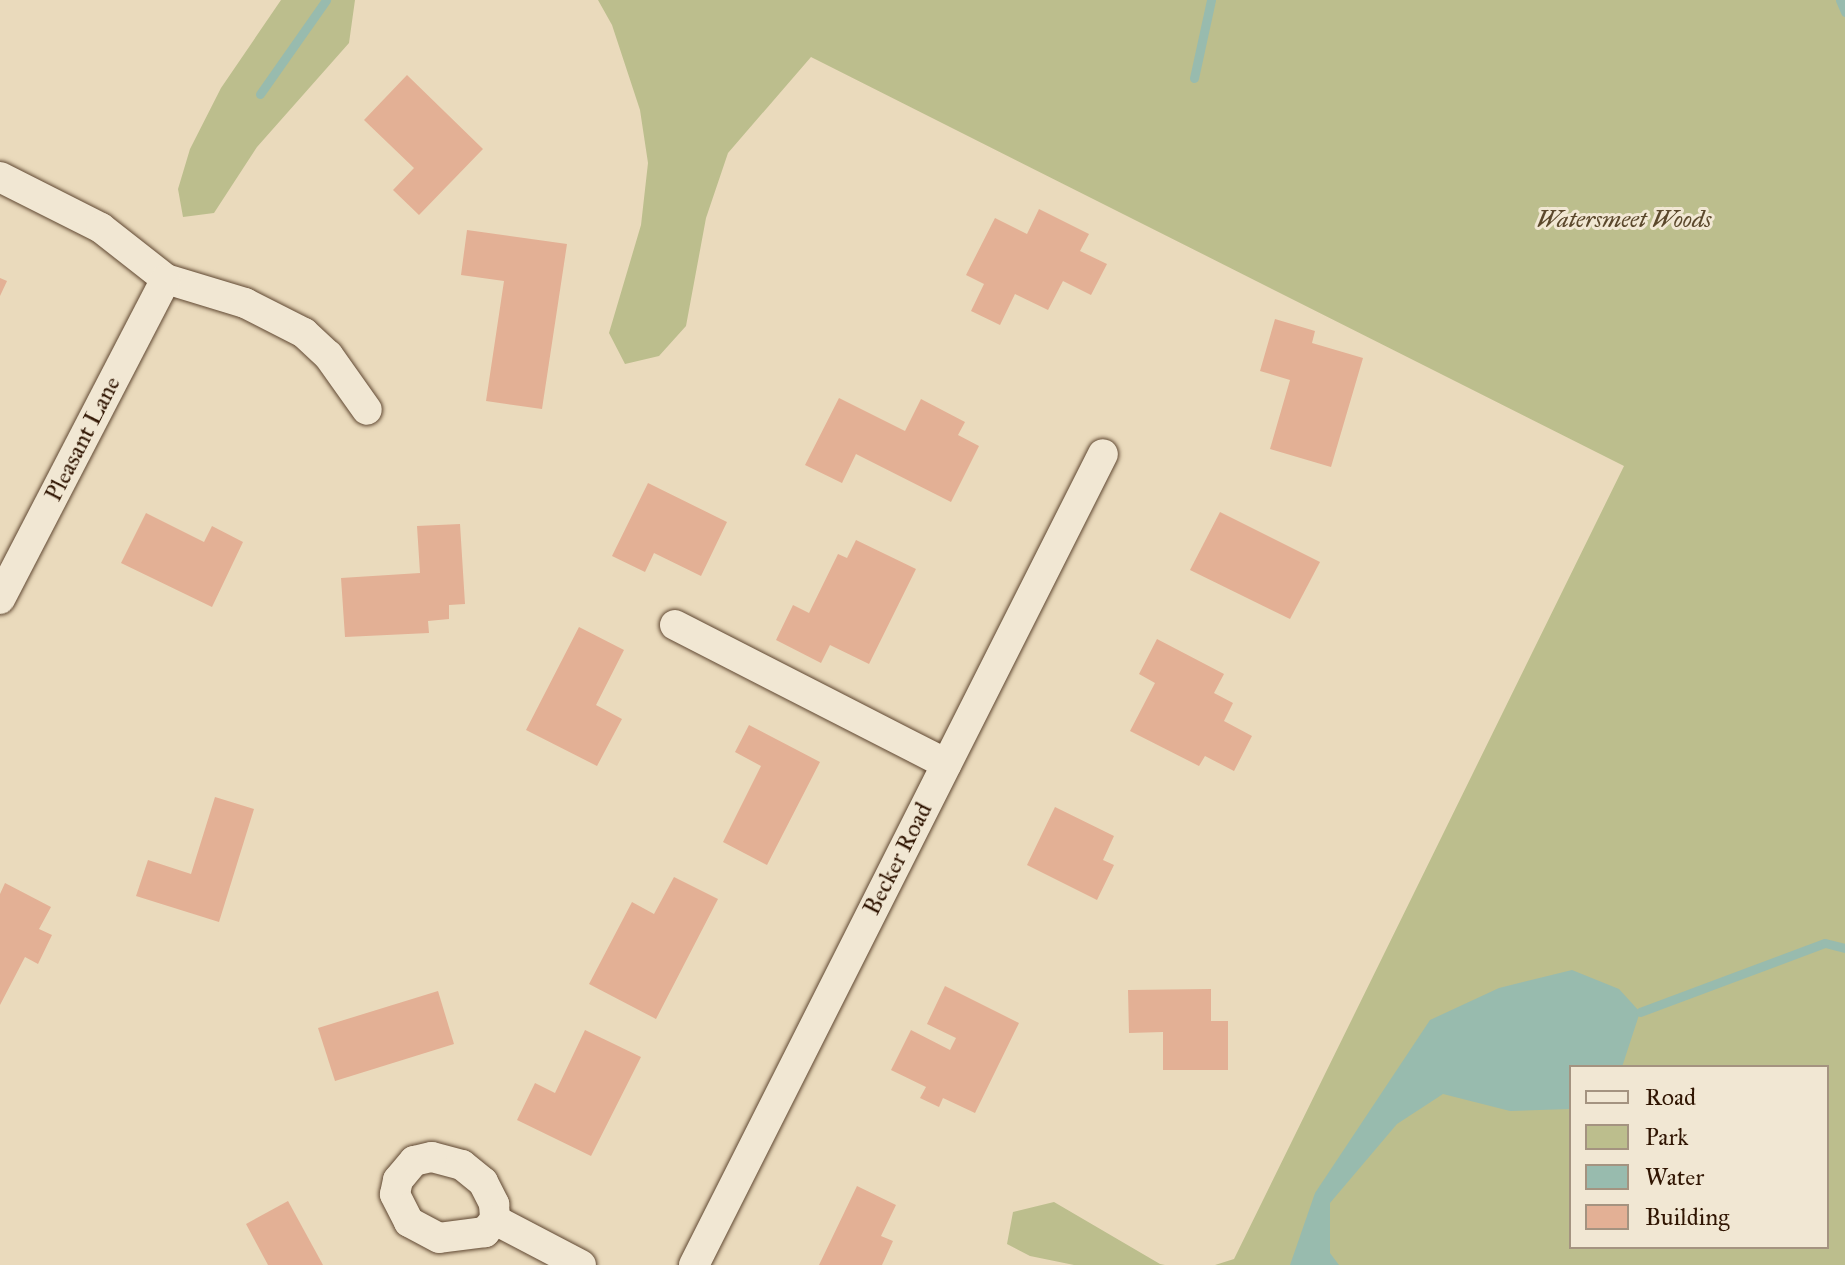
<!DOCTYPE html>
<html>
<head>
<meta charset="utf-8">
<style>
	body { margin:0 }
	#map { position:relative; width:1845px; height:1265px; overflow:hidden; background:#eadabc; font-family:"IM FELL Great Primer",serif }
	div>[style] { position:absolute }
	.green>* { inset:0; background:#bcbe8d }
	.water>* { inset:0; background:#98bbae }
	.stream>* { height:9px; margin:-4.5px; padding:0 4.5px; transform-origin:4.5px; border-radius:4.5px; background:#98bbae }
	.building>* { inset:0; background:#e3b095 }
	.roads { filter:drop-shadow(0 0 2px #5f4731) drop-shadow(0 0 2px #5f4731) }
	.minor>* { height:30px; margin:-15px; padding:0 15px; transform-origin:15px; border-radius:15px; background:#f1e7d3 }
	span { translate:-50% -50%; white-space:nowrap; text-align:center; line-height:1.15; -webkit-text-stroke:6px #f1e7d3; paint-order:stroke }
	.park-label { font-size:24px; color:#5b482c; font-style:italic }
	.street-label { font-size:24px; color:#311603 }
	.legend { position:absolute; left:1569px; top:1065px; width:260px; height:184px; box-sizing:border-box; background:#f1e7d3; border:2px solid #a49380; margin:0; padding:10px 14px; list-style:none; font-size:24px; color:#311603 }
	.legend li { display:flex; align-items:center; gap:16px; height:40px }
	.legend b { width:40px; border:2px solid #a49380 }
</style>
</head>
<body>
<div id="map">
	<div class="green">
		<i style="clip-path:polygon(281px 0,355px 0,349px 43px,257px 147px,214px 213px,183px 217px,178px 189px,190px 149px,221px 88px)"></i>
		<i style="clip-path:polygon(evenodd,598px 0,1845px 0,1845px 1265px,1215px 1265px,1234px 1259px,1624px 466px,811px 57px,728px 153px,706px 218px,686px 326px,659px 356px,625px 364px,609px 333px,641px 225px,648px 163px,640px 110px,612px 25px,598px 0,1571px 1067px,1827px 1067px,1827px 1247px,1571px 1247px,1571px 1067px)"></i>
		<i style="clip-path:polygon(1054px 1202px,1160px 1264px,1165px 1265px,1074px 1265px,1030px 1256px,1007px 1244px,1013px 1212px)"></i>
	</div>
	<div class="water">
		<i style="clip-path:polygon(1572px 970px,1619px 989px,1640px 1012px,1622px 1067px,1571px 1067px,1571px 1109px,1510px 1111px,1443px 1094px,1397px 1124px,1330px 1203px,1330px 1253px,1339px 1265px,1290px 1265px,1315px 1193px,1430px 1020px,1499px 988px)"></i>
	</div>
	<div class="stream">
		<i style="left:1840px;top:0;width:13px;rotate:67deg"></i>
		<i style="left:1194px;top:78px;width:80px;rotate:-77.7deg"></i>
		<i style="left:260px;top:94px;width:115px;rotate:-54.9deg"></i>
		<i style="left:1640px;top:1012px;width:197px;rotate:-20.5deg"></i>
		<i style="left:1825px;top:943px;width:21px;rotate:14deg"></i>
	</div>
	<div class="building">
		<i style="clip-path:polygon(407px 75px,483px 149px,419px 215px,393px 190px,414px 168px,364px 120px)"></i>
		<i style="clip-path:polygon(1039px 209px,1089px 234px,1080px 251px,1107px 264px,1091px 295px,1063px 281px,1048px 310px,1015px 294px,1000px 325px,971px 311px,984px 284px,966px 275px,995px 218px,1027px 234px)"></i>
		<i style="clip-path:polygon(467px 230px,567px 244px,542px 409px,486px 401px,504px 281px,461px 275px)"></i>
		<i style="clip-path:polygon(0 278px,7px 281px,0 296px)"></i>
		<i style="clip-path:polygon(1275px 319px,1315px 331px,1312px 343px,1363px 358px,1331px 467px,1270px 449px,1290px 380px,1260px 371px)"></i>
		<i style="clip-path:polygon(839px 398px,905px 431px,921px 399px,965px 422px,958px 435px,979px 446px,951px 502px,856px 454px,842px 483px,805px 465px)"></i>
		<i style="clip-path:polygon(648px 483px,727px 522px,701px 576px,654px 553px,645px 572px,612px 556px)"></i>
		<i style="clip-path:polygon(1220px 512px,1320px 562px,1290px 619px,1190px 570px)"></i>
		<i style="clip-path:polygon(146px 513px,204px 542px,212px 526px,243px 542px,212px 607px,121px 563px)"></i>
		<i style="clip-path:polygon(460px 524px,465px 604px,449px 605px,449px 619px,428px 621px,429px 633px,345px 637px,341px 578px,420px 573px,417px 526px)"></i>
		<i style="clip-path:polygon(856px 540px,916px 569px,869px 664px,830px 645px,821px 663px,776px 640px,793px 605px,809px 613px,838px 554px,847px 558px)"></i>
		<i style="clip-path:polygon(579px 627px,624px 650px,596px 705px,622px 719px,597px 766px,526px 730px)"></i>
		<i style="clip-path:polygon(1157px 639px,1224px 674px,1214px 693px,1233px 703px,1224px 721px,1252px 736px,1234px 771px,1205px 756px,1199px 766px,1130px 731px,1155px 683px,1139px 674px)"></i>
		<i style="clip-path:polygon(749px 725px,820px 762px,767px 865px,723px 842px,761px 766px,735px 752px)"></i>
		<i style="clip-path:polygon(215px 797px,254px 809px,219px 922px,136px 896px,148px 860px,191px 874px)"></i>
		<i style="clip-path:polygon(1055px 807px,1114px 836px,1103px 860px,1114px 865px,1097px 900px,1027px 865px)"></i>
		<i style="clip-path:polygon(674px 877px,718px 899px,656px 1019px,589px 984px,632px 902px,654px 914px)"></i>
		<i style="clip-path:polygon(5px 883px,51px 907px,39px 929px,52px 935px,38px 964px,25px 957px,0 1005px,0 894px)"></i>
		<i style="clip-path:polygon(945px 986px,1019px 1023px,975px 1113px,943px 1098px,939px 1107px,920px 1098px,926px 1087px,891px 1070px,911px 1030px,950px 1050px,956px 1038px,927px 1024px)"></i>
		<i style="clip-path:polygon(1211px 989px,1211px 1021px,1228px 1021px,1228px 1070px,1163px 1070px,1163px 1032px,1129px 1033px,1128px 990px)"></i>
		<i style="clip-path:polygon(438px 991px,454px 1044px,335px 1081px,318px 1028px)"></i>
		<i style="clip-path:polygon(585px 1030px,641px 1057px,591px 1156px,517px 1120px,535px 1083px,555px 1093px)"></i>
		<i style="clip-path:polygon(857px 1186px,896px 1205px,881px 1236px,893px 1241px,882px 1265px,819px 1265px)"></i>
		<i style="clip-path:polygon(288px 1201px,323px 1265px,268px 1265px,246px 1224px)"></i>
	</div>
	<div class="roads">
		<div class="minor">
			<i style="left:0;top:177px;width:113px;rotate:26.8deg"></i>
			<i style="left:101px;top:228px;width:83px;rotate:38.1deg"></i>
			<i style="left:166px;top:279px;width:83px;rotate:16.9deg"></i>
			<i style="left:245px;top:303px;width:66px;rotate:27deg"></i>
			<i style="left:304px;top:333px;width:33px;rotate:43deg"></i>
			<i style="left:328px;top:355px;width:67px;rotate:54.7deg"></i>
			<i style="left:0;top:599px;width:360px;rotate:-62.6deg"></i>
			<i style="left:675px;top:625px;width:305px;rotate:27.1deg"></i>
			<i style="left:432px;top:1157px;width:31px;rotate:15deg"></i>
			<i style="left:462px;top:1165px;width:27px;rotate:39deg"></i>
			<i style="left:483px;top:1182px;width:25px;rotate:63deg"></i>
			<i style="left:494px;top:1204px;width:16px;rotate:86deg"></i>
			<i style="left:495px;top:1220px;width:16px;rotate:130deg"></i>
			<i style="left:485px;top:1232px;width:46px;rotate:172.6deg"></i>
			<i style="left:439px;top:1238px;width:34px;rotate:-152deg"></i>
			<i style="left:409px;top:1222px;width:31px;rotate:-117deg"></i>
			<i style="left:395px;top:1194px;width:14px;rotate:-78deg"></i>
			<i style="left:398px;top:1180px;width:25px;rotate:-50deg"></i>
			<i style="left:414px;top:1161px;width:18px;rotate:-13deg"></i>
			<i style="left:495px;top:1220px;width:97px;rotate:27.6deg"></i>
			<i style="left:694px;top:1265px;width:908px;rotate:-63.24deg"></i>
		</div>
	</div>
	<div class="park-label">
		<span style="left:1624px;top:220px">Watersmeet Woods</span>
	</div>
	<div class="street-label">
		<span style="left:83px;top:439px;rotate:-63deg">Pleasant Lane</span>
		<span style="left:898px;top:859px;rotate:-63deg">Becker Road</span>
	</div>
	<ul class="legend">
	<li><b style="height:10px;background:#f1e7d3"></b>Road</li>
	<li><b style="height:22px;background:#bcbe8d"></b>Park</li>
	<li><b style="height:22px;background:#98bbae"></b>Water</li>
	<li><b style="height:22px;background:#e3b095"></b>Building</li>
	</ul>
</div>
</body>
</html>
